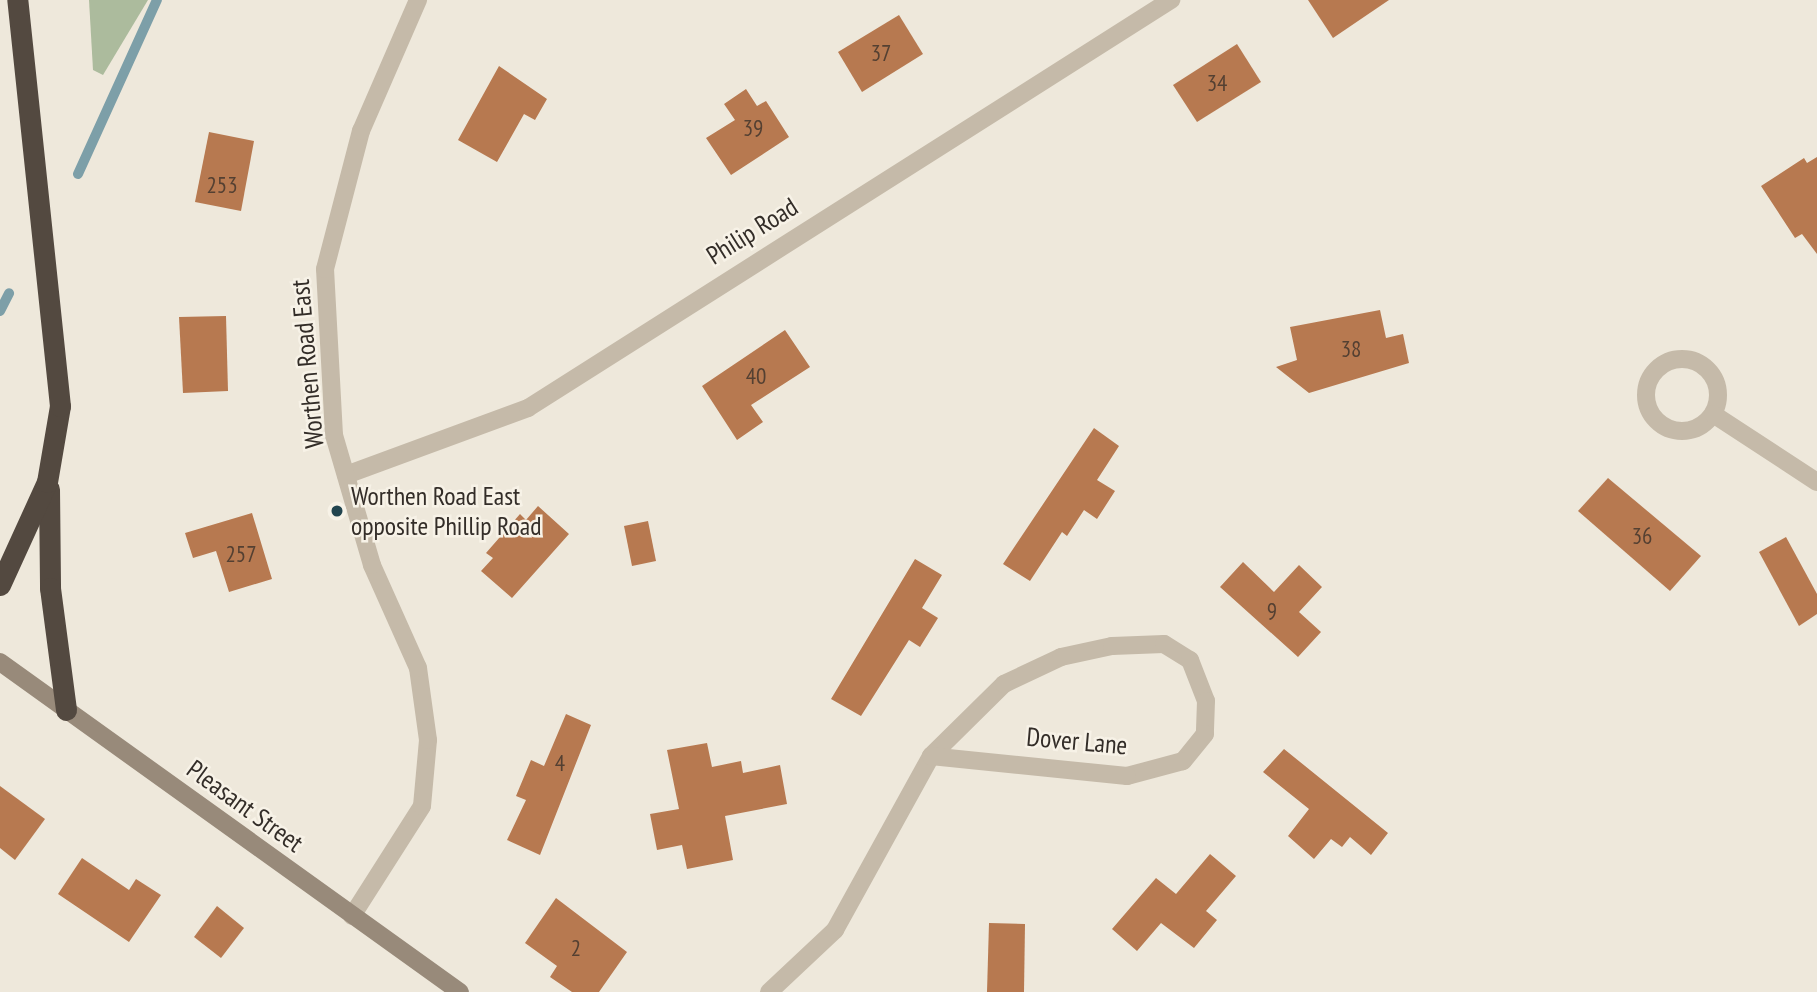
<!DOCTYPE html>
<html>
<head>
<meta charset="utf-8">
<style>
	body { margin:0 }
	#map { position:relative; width:1817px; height:992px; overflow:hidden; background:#eee8db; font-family:"PT Sans Narrow",sans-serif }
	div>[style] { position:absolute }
	.green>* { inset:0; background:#acbb9d }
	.stream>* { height:10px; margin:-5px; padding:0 5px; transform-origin:5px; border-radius:5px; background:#7d9fa8 }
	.building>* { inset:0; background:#b77950 }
	.street>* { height:18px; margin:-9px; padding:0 9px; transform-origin:9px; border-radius:9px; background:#c5baa9 }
	.street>.ring { margin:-9px; padding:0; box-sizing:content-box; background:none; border:18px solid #c5baa9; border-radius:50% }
	.secondary>* { height:18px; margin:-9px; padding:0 9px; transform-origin:9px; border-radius:9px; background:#988a7a }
	.highway>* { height:21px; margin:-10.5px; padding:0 10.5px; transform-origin:10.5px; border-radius:10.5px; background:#534940 }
	.dots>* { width:19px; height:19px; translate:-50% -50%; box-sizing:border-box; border:4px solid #f7f2e7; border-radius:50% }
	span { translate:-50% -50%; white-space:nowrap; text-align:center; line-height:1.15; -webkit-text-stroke:5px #f7f2e7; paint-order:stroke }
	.number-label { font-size:23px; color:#544032 }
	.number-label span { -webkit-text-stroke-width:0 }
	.street-label { font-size:26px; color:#332d28 }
	.poi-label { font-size:26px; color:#332d28 }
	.left { translate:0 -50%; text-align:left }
</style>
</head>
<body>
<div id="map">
	<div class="green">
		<i style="clip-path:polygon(89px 0,148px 0,103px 75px,93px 70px)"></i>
	</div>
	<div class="stream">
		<i style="left:78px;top:174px;width:191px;rotate:-65.6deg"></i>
		<i style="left:0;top:311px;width:20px;rotate:-63deg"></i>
	</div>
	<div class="building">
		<i style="clip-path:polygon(1308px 0,1389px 0,1333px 38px)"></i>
		<i style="clip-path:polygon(899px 15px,923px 54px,862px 92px,838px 52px)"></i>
		<i style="clip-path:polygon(1237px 44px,1261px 82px,1197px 122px,1173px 85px)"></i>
		<i style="clip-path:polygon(499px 66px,547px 99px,535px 120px,524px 114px,497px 162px,458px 140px)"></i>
		<i style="clip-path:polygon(746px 89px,757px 106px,766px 101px,789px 137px,731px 175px,706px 138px,735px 120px,724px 104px)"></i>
		<i style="clip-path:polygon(209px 132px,254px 141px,241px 211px,195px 202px)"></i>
		<i style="clip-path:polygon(1817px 157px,1817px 254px,1802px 234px,1795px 238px,1761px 186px,1804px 158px,1807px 163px)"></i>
		<i style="clip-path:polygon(1380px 310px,1386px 338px,1403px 334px,1409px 363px,1309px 393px,1276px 367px,1297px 360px,1290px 327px)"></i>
		<i style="clip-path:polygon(226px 316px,228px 391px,183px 393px,179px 317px)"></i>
		<i style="clip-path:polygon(785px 330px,810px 367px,751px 405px,763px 422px,737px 440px,702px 386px)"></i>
		<i style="clip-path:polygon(1094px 428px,1119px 446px,1097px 480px,1115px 491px,1097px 519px,1084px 510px,1067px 536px,1062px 532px,1030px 581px,1003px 564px)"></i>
		<i style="clip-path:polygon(1608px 478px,1701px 556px,1670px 591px,1578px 511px)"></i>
		<i style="clip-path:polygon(538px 506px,569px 534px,512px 598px,481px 571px,493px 558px,486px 553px,520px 514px,526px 520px)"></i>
		<i style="clip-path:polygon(252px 513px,272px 579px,229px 592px,216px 551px,193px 558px,185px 533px)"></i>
		<i style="clip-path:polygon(648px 521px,656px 561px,632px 566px,624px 526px)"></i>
		<i style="clip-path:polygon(1786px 537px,1817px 594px,1817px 614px,1799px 626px,1759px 552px)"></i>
		<i style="clip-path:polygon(915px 559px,942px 575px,922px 608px,938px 618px,920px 647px,909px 640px,861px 716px,831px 699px)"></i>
		<i style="clip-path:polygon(1243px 562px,1274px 592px,1299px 565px,1322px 587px,1299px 612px,1321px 632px,1298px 657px,1220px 587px)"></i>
		<i style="clip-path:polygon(566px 714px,591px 725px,540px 855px,507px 840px,526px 800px,516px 796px,531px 760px,544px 766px)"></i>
		<i style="clip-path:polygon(707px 743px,712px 767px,741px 761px,743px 773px,780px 765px,787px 804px,725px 816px,733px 860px,687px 869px,682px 845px,657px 850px,650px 814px,679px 809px,667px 750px)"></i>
		<i style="clip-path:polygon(1284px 749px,1388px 833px,1371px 855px,1350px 837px,1342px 847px,1331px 839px,1314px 859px,1288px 836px,1309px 809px,1263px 772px)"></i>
		<i style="clip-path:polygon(0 786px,45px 819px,15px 860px,0 848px)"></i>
		<i style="clip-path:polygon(1210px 854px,1236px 876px,1206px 911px,1217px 920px,1194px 948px,1161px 923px,1137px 951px,1112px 929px,1156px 878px,1176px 894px)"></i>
		<i style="clip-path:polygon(82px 858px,129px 890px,136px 879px,161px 895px,129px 942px,58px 894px)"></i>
		<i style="clip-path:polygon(556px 898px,627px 952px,599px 992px,572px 992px,550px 977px,557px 966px,525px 943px)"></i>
		<i style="clip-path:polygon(217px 906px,244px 928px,221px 958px,194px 937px)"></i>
		<i style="clip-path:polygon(989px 923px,1025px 924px,1024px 992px,987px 992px)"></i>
	</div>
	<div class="street">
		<i class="ring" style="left:1646px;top:359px;width:54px;height:54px"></i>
		<i style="left:1713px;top:414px;width:124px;rotate:33.2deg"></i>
		<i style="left:346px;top:475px;width:194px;rotate:-20.2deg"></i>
		<i style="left:528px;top:408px;width:762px;rotate:-32.4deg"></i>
		<i style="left:352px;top:916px;width:130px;rotate:-57.5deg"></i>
		<i style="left:422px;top:806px;width:66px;rotate:-84.8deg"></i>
		<i style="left:428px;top:740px;width:73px;rotate:-97.9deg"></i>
		<i style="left:418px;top:668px;width:113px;rotate:-114.1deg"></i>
		<i style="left:372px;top:565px;width:135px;rotate:-106.3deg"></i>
		<i style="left:334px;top:435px;width:166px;rotate:-93.1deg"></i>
		<i style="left:325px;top:269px;width:143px;rotate:-75.4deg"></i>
		<i style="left:361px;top:131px;width:143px;rotate:-66.5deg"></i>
		<i style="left:769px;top:992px;width:91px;rotate:-43.2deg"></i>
		<i style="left:835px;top:930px;width:199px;rotate:-61.1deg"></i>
		<i style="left:931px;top:756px;width:103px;rotate:-44.6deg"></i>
		<i style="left:1004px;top:684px;width:63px;rotate:-25.3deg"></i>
		<i style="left:1061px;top:657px;width:52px;rotate:-12.2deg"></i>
		<i style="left:1112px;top:646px;width:52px;rotate:-2.2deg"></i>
		<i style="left:1164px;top:644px;width:31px;rotate:32deg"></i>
		<i style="left:1190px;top:660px;width:44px;rotate:68.7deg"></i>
		<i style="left:1206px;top:701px;width:33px;rotate:92deg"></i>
		<i style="left:1205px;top:734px;width:35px;rotate:129deg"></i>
		<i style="left:1183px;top:761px;width:58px;rotate:165deg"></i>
		<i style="left:1127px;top:776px;width:197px;rotate:-174.2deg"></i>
	</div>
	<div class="secondary">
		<i style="left:0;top:662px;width:566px;rotate:35.66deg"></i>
	</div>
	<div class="highway">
		<i style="left:49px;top:489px;width:99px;rotate:89.4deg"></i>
		<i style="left:50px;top:588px;width:123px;rotate:82.5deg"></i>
		<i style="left:0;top:585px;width:113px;rotate:-65.5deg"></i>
		<i style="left:47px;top:482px;width:77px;rotate:-80.3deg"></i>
		<i style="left:60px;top:406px;width:408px;rotate:-96deg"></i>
	</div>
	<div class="dots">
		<i style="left:337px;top:511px;background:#22454f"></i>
	</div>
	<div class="number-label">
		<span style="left:881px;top:53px">37</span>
		<span style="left:1217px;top:83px">34</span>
		<span style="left:753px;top:128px">39</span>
		<span style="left:222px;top:185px">253</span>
		<span style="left:1351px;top:349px">38</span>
		<span style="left:756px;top:376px">40</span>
		<span style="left:1642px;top:536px">36</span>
		<span style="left:241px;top:554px">257</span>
		<span style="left:1272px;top:611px">9</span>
		<span style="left:560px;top:763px">4</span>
		<span style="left:576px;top:948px">2</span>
	</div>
	<div class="street-label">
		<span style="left:752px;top:231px;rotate:-32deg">Philip Road</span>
		<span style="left:307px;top:364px;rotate:-95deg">Worthen Road East</span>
		<span style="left:1077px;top:741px;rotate:5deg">Dover Lane</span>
		<span style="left:245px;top:806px;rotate:36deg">Pleasant Street</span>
	</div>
	<div class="poi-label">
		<span class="left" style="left:351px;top:511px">Worthen Road East<br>opposite Phillip Road</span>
	</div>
</div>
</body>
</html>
